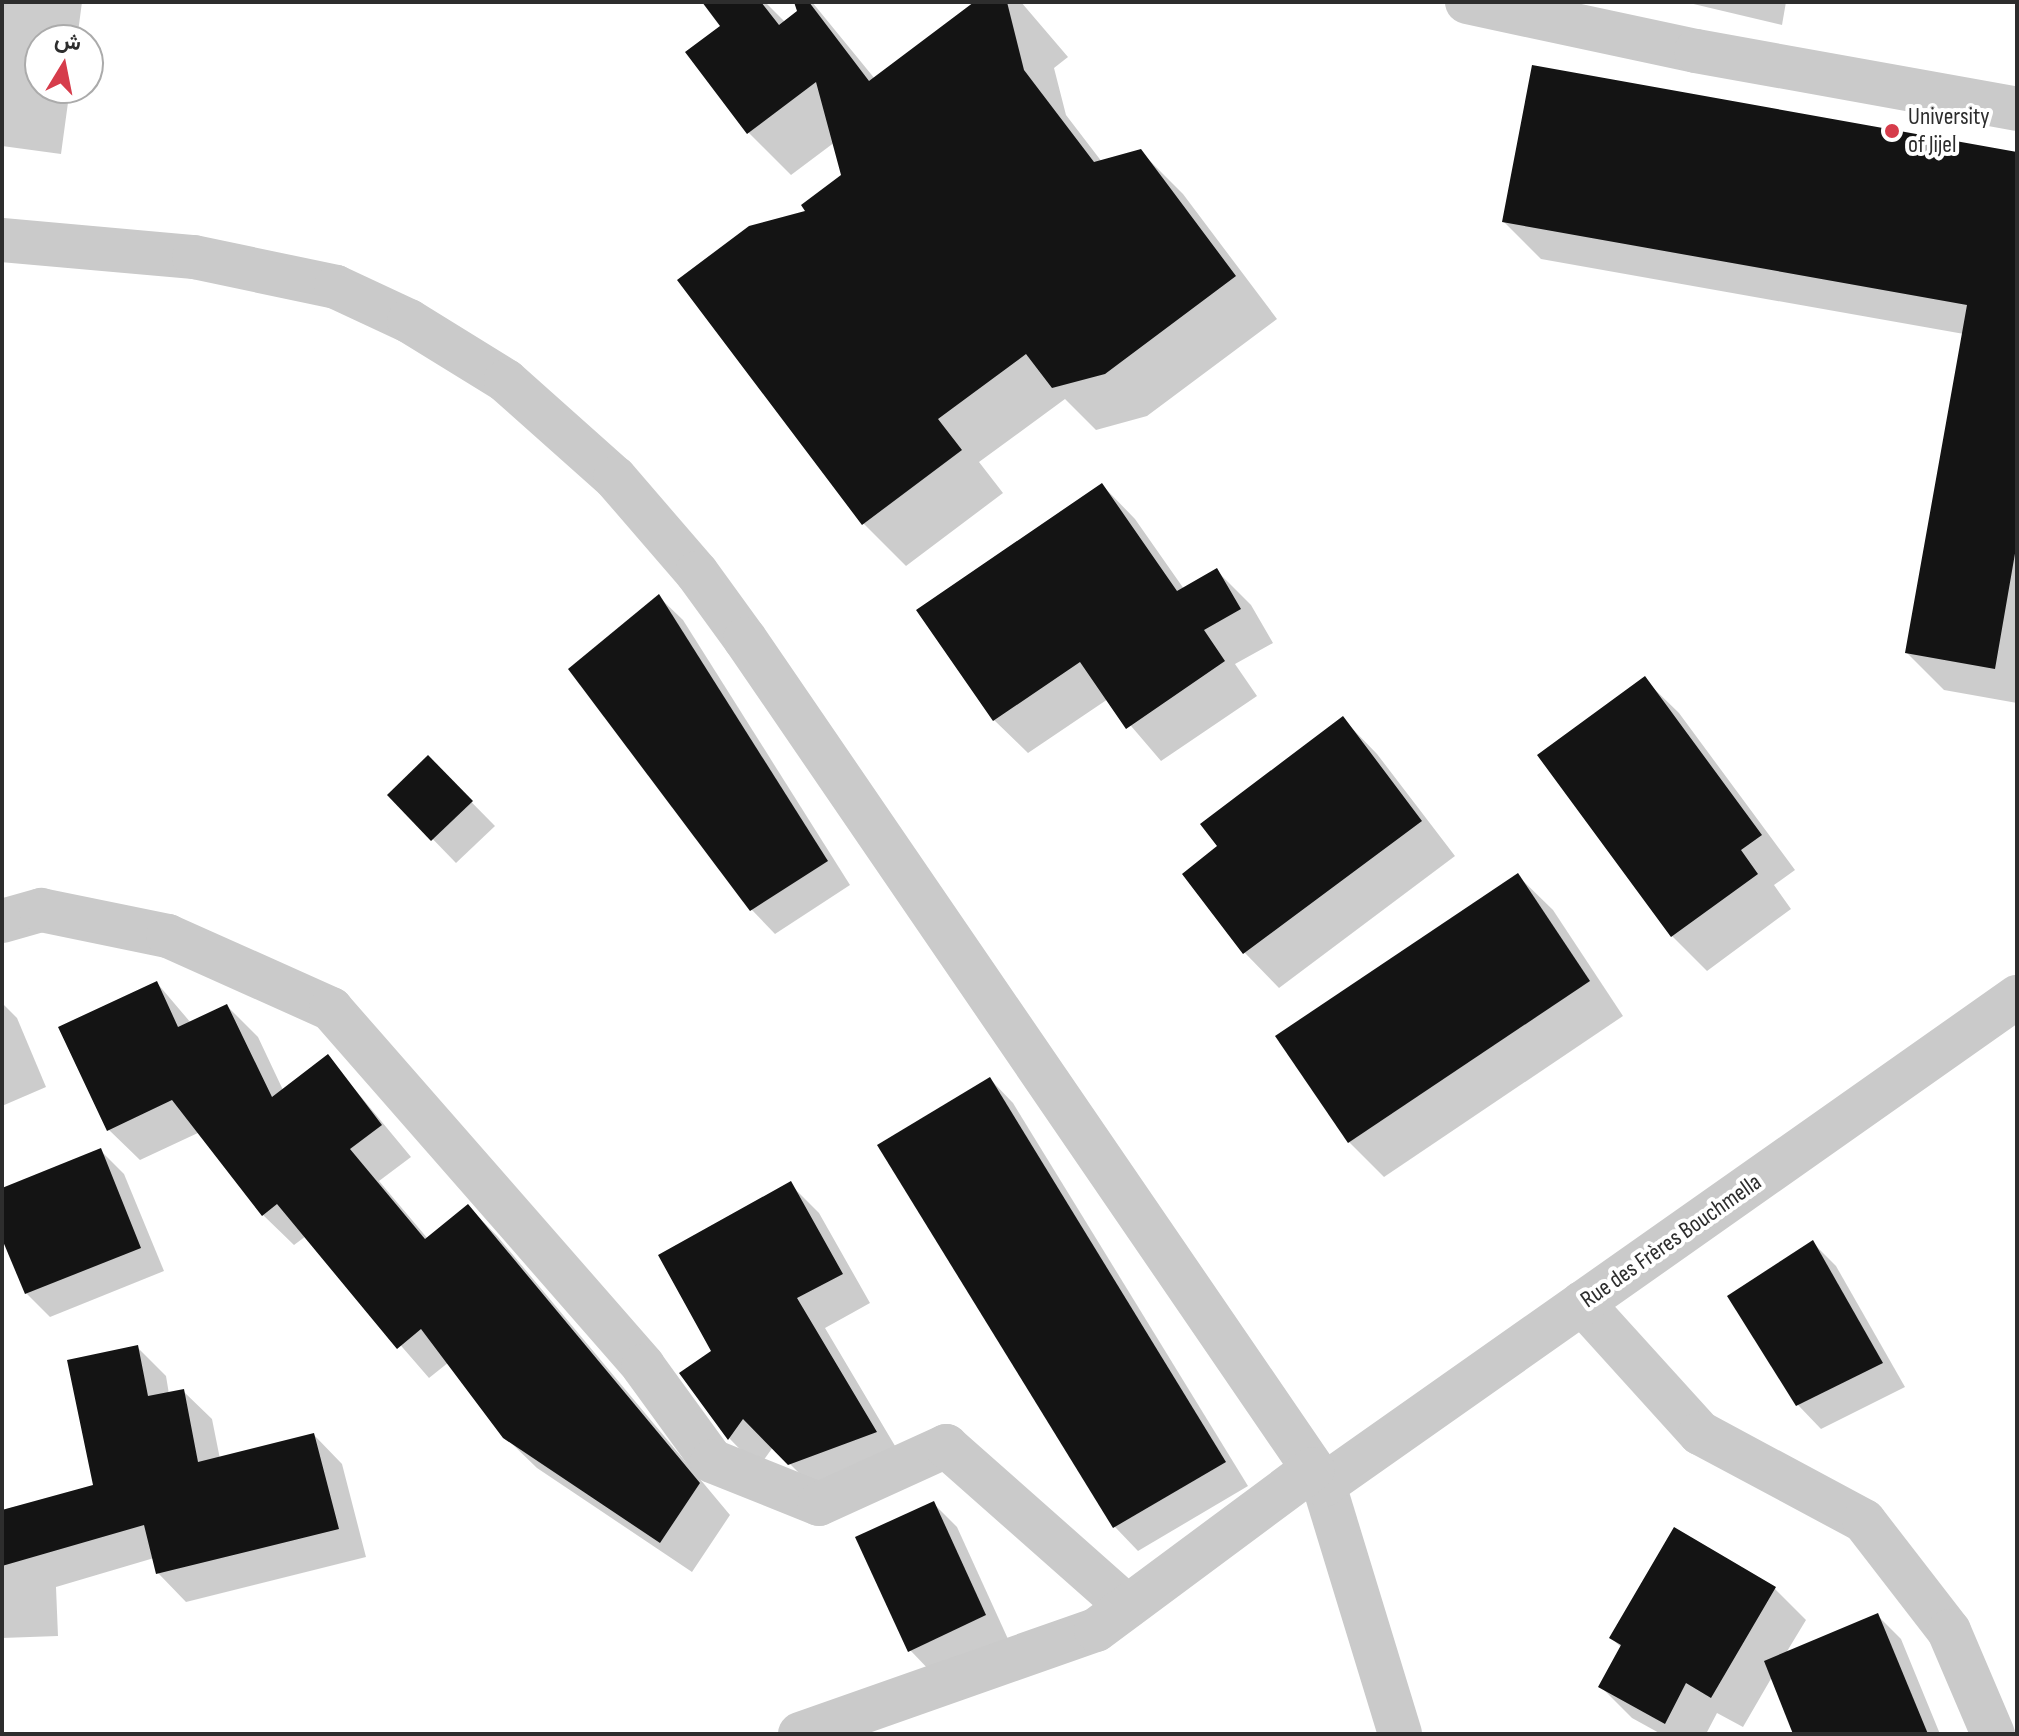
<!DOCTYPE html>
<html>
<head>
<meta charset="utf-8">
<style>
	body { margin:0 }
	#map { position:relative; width:2019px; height:1736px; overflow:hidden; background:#fff; font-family:"Sofia Sans Condensed",Vazirmatn,sans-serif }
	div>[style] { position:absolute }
	.shadow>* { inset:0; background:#0003 }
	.building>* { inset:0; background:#141414 }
	.minor>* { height:44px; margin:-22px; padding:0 22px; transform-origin:22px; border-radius:22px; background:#cacaca }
	.dots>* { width:22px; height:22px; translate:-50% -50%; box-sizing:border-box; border:4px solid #fff; border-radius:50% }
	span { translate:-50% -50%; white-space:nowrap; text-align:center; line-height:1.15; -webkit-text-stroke:8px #fff; paint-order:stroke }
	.poi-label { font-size:24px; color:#2d2d2d }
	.left { translate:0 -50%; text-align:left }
	.street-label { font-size:24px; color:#2d2d2d }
	.frame { position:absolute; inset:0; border:4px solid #2d2d2d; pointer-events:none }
	.north { position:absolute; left:24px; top:24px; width:80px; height:80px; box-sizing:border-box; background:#fff; border:2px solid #ababab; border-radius:50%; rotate:10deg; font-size:22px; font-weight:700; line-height:32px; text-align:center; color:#2d2d2d }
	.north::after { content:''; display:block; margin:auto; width:28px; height:36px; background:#d63c4b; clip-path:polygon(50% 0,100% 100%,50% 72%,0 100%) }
</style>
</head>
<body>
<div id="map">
	<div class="shadow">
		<i style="clip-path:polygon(2px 2px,82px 2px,77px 40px,40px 40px,40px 88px,70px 88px,61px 154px,2px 146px)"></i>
		<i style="clip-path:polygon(716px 2px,765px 2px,785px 22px,799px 12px,797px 2px,812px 2px,875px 79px,977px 2px,1021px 2px,1068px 57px,1054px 68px,1066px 115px,1102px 162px,1141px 152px,1183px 194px,1277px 319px,1147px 416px,1096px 430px,1065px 399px,979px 462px,1003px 493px,906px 566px,864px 524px,679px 280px,809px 212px,844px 176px,835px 142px,791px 175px,749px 133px,688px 53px,723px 26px)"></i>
		<i style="clip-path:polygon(1685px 2px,1786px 2px,1782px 25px)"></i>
		<i style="clip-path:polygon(2017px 154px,2017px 703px,1944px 690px,1907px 653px,1964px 334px,1541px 259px,1504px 222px)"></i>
		<i style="clip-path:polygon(1102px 485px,1135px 519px,1184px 589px,1217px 571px,1251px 605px,1273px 643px,1235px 664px,1257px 696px,1161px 761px,1108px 699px,1028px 753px,994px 720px)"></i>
		<i style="clip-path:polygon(659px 597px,683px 620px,850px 885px,775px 934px,752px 910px,571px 670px)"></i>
		<i style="clip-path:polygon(1644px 679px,1679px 713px,1795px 870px,1774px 885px,1791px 909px,1707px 971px,1672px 936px)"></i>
		<i style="clip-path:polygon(1343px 719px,1377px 754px,1455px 856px,1279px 988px,1245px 953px,1184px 874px,1220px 847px)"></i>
		<i style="clip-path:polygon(428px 758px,495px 826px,456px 863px,390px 795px)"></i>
		<i style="clip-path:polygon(1518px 876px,1553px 910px,1623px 1016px,1384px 1177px,1349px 1142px,1278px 1037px)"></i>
		<i style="clip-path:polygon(157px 983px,191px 1023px,227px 1006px,258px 1037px,283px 1090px,328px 1057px,411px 1157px,379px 1181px,428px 1239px,468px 1206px,498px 1237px,730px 1515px,692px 1572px,537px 1468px,505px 1437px,449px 1362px,429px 1378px,306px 1236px,294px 1245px,263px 1215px,200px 1132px,140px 1160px,109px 1130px)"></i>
		<i style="clip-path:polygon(2px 1003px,17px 1018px,46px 1087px,2px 1106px)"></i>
		<i style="clip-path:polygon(990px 1079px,1013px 1103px,1248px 1486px,1138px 1551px,1115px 1527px,880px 1146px)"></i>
		<i style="clip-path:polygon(101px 1151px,124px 1174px,164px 1271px,50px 1317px,26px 1293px,2px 1233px,2px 1190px)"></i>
		<i style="clip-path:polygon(790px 1184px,819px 1213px,870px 1303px,825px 1328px,904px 1461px,819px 1493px,773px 1447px,758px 1468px,730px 1439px,682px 1374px,714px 1352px)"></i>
		<i style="clip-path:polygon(1813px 1243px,1836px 1266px,1905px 1387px,1821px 1429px,1798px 1405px)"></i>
		<i style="clip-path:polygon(137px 1347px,166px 1376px,169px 1394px,183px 1391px,212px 1419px,220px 1459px,314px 1435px,342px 1464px,366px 1557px,186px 1602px,158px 1573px,154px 1558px,56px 1587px,58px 1636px,2px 1638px,2px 1510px,95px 1487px)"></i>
		<i style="clip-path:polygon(934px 1504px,957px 1527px,1008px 1639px,933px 1674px,910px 1650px)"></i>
		<i style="clip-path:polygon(1674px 1530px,1775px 1589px,1806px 1620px,1786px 1653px,1877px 1615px,1901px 1639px,1940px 1734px,1795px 1734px,1772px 1677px,1743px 1727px,1717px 1713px,1706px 1734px,1661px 1734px,1632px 1718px,1601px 1687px,1622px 1648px,1611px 1638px)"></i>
	</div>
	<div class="building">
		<i style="clip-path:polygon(702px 2px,761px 2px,779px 25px,797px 11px,794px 2px,809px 2px,869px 81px,974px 2px,1007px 2px,1024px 70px,1094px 162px,1141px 149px,1236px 276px,1105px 374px,1052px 388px,1026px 354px,938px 419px,962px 450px,862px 525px,677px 280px,749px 226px,805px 211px,801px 205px,841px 175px,816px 82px,747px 134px,685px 52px,720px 26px)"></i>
		<i style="clip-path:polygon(1532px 65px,2017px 152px,2017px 542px,1995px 669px,1905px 653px,1967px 305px,1502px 222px)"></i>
		<i style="clip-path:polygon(1102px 483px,1177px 591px,1217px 568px,1241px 609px,1204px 630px,1225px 661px,1126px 729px,1080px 662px,993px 721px,916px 610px)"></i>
		<i style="clip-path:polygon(659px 594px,828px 861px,750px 911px,568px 669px)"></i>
		<i style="clip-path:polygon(1645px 676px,1762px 835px,1741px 850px,1758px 874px,1671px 937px,1537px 755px)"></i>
		<i style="clip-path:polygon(1343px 716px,1422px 821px,1243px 954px,1182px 874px,1217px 846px,1200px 824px)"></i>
		<i style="clip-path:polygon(428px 755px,473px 801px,431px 841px,387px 795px)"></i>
		<i style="clip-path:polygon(1518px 873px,1590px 981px,1348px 1143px,1275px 1036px)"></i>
		<i style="clip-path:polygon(157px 981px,178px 1027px,227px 1004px,272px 1097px,328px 1054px,382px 1125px,350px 1149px,425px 1239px,468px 1204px,700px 1483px,660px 1543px,503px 1438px,421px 1329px,397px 1349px,277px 1204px,262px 1216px,172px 1100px,107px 1131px,58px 1027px)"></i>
		<i style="clip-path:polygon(990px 1077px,1226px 1462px,1113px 1528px,877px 1145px)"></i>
		<i style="clip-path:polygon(101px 1148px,141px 1248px,25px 1294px,2px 1239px,2px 1188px)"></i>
		<i style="clip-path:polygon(791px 1181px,843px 1274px,797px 1298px,877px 1432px,788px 1465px,743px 1419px,728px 1440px,679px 1373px,711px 1351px,658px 1255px)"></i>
		<i style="clip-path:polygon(1813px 1240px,1883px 1363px,1796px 1406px,1727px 1296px)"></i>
		<i style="clip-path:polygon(138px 1345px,148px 1396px,184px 1389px,198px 1462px,314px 1433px,339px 1529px,156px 1574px,144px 1525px,2px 1566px,2px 1510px,93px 1485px,67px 1360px)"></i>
		<i style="clip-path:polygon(934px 1501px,986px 1615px,908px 1652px,855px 1537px)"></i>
		<i style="clip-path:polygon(1674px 1527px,1776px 1587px,1711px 1698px,1686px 1683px,1665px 1724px,1598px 1687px,1621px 1645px,1609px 1638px)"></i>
		<i style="clip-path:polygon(1878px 1613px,1928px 1734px,1793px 1734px,1764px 1661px)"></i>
	</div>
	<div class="minor">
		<i style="left:1467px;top:2px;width:234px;rotate:12.1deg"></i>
		<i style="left:1696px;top:51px;width:326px;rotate:10.2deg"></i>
		<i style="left:2px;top:240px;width:193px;rotate:5.1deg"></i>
		<i style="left:194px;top:257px;width:145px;rotate:11.9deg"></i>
		<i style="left:336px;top:287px;width:81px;rotate:25deg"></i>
		<i style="left:409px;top:321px;width:114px;rotate:31.7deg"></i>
		<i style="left:506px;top:381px;width:146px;rotate:41.7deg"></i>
		<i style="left:615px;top:478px;width:125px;rotate:49.2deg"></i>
		<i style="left:697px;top:573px;width:82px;rotate:54deg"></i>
		<i style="left:745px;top:639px;width:1025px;rotate:55.61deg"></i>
		<i style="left:1324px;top:1485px;width:260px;rotate:73deg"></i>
		<i style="left:2px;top:921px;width:41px;rotate:-15.8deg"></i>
		<i style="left:41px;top:910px;width:130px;rotate:11.6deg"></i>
		<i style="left:168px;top:936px;width:179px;rotate:24.1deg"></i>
		<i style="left:331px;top:1009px;width:474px;rotate:48.8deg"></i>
		<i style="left:643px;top:1366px;width:117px;rotate:54deg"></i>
		<i style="left:712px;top:1461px;width:115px;rotate:21.9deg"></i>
		<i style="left:819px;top:1504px;width:140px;rotate:-24.5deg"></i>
		<i style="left:946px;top:1446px;width:242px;rotate:41.5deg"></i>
		<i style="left:1582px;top:1303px;width:176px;rotate:47.8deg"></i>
		<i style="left:1700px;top:1433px;width:186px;rotate:28.2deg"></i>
		<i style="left:1864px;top:1521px;width:139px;rotate:52.3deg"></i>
		<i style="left:1949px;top:1631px;width:112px;rotate:66.9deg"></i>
		<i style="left:1324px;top:1485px;width:848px;rotate:-35.15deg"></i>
		<i style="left:800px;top:1734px;width:314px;rotate:-19.4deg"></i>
		<i style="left:1096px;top:1630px;width:270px;rotate:-36.6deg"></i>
	</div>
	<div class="dots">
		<i style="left:1892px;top:131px;background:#d63c4b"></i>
	</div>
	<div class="poi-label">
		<span class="left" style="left:1908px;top:131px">University<br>of Jijel</span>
	</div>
	<div class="street-label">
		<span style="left:1671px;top:1241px;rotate:-35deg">Rue des Frères Bouchmella</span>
	</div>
	<div class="frame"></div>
	<div class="north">ش</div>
</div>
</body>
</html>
